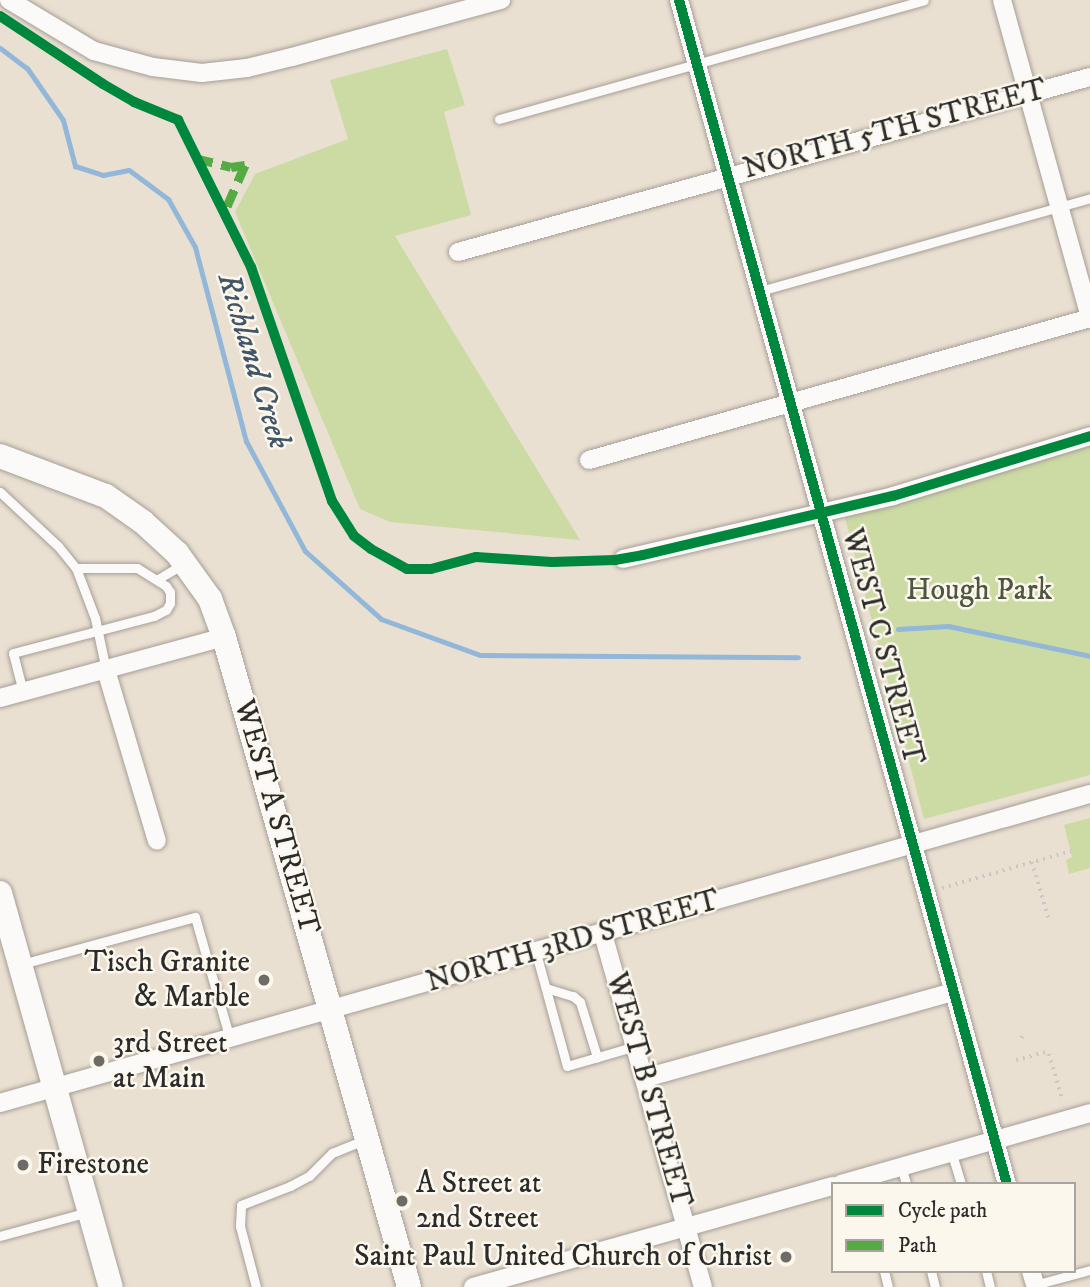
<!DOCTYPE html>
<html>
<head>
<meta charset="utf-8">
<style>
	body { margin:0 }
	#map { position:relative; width:1090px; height:1287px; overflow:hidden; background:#eae0d2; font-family:"IM FELL DW Pica",serif }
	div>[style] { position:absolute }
	.green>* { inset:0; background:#ccdaa4 }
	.stream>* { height:5px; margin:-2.5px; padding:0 2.5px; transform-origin:2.5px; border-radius:2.5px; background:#92b7d9 }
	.path>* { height:3.5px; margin-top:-1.75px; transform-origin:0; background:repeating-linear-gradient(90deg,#cbc8c4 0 2px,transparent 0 7px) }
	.roads { filter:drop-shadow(0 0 2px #a59f97) drop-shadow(0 0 2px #a59f97) }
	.lane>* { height:9px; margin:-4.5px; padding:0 4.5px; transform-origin:4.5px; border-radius:4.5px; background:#fcfaf8 }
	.street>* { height:18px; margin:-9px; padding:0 9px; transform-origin:9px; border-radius:9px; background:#fcfaf8 }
	.secondary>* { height:24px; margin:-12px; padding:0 12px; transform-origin:12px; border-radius:12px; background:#fcfaf8 }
	.quiet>* { height:9px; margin-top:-4.5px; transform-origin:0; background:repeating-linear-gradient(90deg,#54ab44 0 18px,transparent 0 27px) }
	.cycleway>* { height:10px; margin:-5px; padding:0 5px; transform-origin:5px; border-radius:5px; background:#00873e }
	.dots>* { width:19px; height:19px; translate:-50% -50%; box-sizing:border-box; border:4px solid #fbf7ec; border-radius:50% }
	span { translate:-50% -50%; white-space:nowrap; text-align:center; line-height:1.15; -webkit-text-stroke:5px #fbf7ec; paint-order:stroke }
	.street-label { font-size:30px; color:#2b2b2b }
	.park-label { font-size:30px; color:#4d5640 }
	.poi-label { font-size:30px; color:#2b2b2b }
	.right { translate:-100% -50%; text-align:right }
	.left { translate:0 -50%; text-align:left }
	.water-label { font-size:32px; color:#425669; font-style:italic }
	.legend { position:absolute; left:831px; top:1182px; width:245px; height:91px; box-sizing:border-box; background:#fbf7ec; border:2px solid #a8a59f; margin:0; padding:9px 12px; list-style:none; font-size:21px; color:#2b2b2b }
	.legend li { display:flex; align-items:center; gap:14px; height:35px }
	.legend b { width:35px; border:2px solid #a8a59f }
</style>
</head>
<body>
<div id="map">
	<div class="green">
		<i style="clip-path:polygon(447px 49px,465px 105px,444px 112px,471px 215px,395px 236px,580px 540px,390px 522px,360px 509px,235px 212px,255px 174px,348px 139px,330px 80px)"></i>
		<i style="clip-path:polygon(1090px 437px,1090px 775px,924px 819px,845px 518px)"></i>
		<i style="clip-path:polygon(1090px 818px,1090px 868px,1069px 874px,1066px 860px,1072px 857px,1064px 825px)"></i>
	</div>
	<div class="stream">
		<i style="left:0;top:48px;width:34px;rotate:37deg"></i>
		<i style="left:27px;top:68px;width:63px;rotate:55.3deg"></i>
		<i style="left:63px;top:120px;width:48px;rotate:75.4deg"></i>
		<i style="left:75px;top:166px;width:29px;rotate:18deg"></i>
		<i style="left:103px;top:175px;width:26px;rotate:-11deg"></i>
		<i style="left:129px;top:170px;width:49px;rotate:36.6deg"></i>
		<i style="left:168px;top:199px;width:55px;rotate:60.6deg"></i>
		<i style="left:195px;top:247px;width:201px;rotate:75.3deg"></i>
		<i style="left:246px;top:441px;width:125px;rotate:61.8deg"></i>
		<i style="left:305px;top:551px;width:102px;rotate:41.8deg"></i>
		<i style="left:381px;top:619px;width:105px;rotate:20deg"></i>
		<i style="left:480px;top:655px;width:318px;rotate:0.4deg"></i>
		<i style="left:898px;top:629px;width:50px;rotate:-3.4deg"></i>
		<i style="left:948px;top:626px;width:145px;rotate:11.9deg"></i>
	</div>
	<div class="path">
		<i style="left:1032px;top:862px;width:59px;rotate:73.4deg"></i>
		<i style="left:942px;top:888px;width:134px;rotate:-16deg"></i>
		<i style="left:1021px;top:1038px;width:4px;rotate:-56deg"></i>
		<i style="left:1049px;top:1054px;width:49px;rotate:73.4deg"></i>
		<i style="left:1016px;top:1060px;width:31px;rotate:-15deg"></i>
	</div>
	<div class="roads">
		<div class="lane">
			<i style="left:499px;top:119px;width:441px;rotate:-15.6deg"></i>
			<i style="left:760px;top:291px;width:343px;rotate:-15.7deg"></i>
			<i style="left:0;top:492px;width:79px;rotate:43deg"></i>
			<i style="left:58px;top:546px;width:28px;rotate:51deg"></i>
			<i style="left:76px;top:568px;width:53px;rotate:69.2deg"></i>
			<i style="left:95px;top:618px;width:53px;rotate:78.1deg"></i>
			<i style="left:158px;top:579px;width:29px;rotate:-31deg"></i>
			<i style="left:23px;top:692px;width:40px;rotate:-104.4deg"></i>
			<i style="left:13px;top:653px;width:146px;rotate:-14.7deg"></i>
			<i style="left:154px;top:616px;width:13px;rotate:-27deg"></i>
			<i style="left:166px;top:610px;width:8px;rotate:-60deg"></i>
			<i style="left:170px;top:603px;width:11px;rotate:-90deg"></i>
			<i style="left:170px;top:592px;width:7px;rotate:-124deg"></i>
			<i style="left:166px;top:586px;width:34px;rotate:-148deg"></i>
			<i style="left:137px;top:568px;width:61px;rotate:180deg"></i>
			<i style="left:536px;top:953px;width:117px;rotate:74.7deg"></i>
			<i style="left:567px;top:1066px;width:72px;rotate:-16.2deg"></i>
			<i style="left:22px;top:964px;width:179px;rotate:-15.2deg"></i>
			<i style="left:195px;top:917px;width:127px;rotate:74deg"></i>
			<i style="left:546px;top:988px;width:28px;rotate:17deg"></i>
			<i style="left:573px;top:996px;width:9px;rotate:41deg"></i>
			<i style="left:580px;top:1002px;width:58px;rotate:72.8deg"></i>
			<i style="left:951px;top:1151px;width:34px;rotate:73deg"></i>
			<i style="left:901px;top:1166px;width:19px;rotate:74deg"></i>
			<i style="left:0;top:1236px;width:91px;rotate:-15.3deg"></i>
			<i style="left:884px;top:1271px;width:16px;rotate:76deg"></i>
			<i style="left:931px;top:1271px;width:16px;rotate:76deg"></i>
			<i style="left:986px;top:1271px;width:16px;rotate:76deg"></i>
			<i style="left:1034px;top:1285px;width:58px;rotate:-15deg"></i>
			<i style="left:256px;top:1287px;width:63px;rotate:-104.7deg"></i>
			<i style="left:240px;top:1226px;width:21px;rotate:-87deg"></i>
			<i style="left:241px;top:1205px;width:53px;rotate:-21.2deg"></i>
			<i style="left:290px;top:1186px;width:21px;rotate:-28deg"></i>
			<i style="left:309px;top:1176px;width:33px;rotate:-45deg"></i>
			<i style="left:332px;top:1153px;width:35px;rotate:-22deg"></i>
		</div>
		<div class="street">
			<i style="left:9px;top:0;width:99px;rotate:31deg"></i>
			<i style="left:94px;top:51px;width:61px;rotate:15.2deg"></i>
			<i style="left:153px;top:67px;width:49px;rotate:7deg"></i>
			<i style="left:202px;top:73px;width:45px;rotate:-6.3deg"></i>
			<i style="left:247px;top:68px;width:46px;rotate:-13.7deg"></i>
			<i style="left:292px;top:57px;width:217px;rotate:-15.3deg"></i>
			<i style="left:679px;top:0;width:1229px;rotate:74.52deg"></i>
			<i style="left:1002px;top:0;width:330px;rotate:74.5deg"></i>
			<i style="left:458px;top:252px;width:656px;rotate:-15.48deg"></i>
			<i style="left:589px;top:460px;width:521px;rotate:-15.82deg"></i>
			<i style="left:623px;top:559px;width:277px;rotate:-13.1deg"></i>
			<i style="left:893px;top:496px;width:206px;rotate:-16.9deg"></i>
			<i style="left:106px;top:670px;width:178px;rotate:73.4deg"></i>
			<i style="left:0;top:698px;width:232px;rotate:-15.2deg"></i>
			<i style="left:603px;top:934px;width:367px;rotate:74.2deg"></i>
			<i style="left:645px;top:1078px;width:320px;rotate:-15.6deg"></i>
			<i style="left:0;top:1103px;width:1133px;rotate:-15.83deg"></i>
			<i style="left:841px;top:1184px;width:259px;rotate:-15.9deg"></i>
			<i style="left:1031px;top:1271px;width:17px;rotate:73deg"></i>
			<i style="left:473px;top:1287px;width:374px;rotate:-15.7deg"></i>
		</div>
		<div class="secondary">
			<i style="left:0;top:456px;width:113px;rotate:20.7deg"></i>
			<i style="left:106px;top:496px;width:45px;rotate:35.1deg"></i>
			<i style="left:143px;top:522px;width:46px;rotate:42.4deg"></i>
			<i style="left:177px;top:553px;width:57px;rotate:54.3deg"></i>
			<i style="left:210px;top:599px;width:40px;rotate:69.8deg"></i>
			<i style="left:224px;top:637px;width:676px;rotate:74.11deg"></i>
			<i style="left:0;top:893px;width:409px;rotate:74.3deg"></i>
		</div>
	</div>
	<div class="quiet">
		<i style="left:195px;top:158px;width:37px;rotate:14deg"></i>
		<i style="left:231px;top:167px;width:14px;rotate:-8deg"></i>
		<i style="left:245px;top:165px;width:52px;rotate:113.6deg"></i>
	</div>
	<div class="cycleway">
		<i style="left:679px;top:0;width:1229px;rotate:74.52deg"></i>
		<i style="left:0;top:16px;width:123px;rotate:33.4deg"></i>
		<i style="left:103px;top:84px;width:36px;rotate:30deg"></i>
		<i style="left:134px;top:102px;width:48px;rotate:22.2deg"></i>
		<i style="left:178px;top:120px;width:164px;rotate:63.6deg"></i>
		<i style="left:251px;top:267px;width:248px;rotate:70.9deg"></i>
		<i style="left:332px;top:501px;width:41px;rotate:57.8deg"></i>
		<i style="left:354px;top:536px;width:21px;rotate:37deg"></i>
		<i style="left:371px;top:549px;width:41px;rotate:29.1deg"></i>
		<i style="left:407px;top:569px;width:24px"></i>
		<i style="left:431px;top:569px;width:47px;rotate:-14.9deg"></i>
		<i style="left:476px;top:557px;width:76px;rotate:3.8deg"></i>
		<i style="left:552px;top:562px;width:63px;rotate:-1.8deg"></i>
		<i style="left:615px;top:560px;width:28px;rotate:-10deg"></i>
		<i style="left:643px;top:555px;width:257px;rotate:-13.3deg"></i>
		<i style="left:893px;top:496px;width:206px;rotate:-16.9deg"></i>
	</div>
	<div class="dots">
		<i style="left:264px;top:980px;background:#6e6a65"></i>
		<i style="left:99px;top:1061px;background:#6e6a65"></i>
		<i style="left:23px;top:1165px;background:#6e6a65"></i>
		<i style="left:402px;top:1201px;background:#6e6a65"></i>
		<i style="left:786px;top:1257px;background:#6e6a65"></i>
	</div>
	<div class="street-label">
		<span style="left:895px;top:130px;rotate:-15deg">NORTH 5TH STREET</span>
		<span style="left:882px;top:647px;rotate:75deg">WEST C STREET</span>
		<span style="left:276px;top:817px;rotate:74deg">WEST A STREET</span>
		<span style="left:573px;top:942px;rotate:-16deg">NORTH 3RD STREET</span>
		<span style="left:648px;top:1090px;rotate:74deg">WEST B STREET</span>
	</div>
	<div class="park-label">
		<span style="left:979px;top:591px">Hough Park</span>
	</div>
	<div class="poi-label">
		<span class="right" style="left:250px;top:980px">Tisch Granite<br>&amp; Marble</span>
		<span class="left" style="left:113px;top:1061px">3rd Street<br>at Main</span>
		<span class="left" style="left:37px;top:1165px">Firestone</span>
		<span class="left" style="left:416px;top:1201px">A Street at<br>2nd Street</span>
		<span class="right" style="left:772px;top:1257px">Saint Paul United Church of Christ</span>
	</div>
	<div class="water-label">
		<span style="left:253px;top:361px;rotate:73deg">Richland Creek</span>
	</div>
	<ul class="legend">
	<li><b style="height:9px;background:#00873e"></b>Cycle path</li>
	<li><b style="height:9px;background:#54ab44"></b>Path</li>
	</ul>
</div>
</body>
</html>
